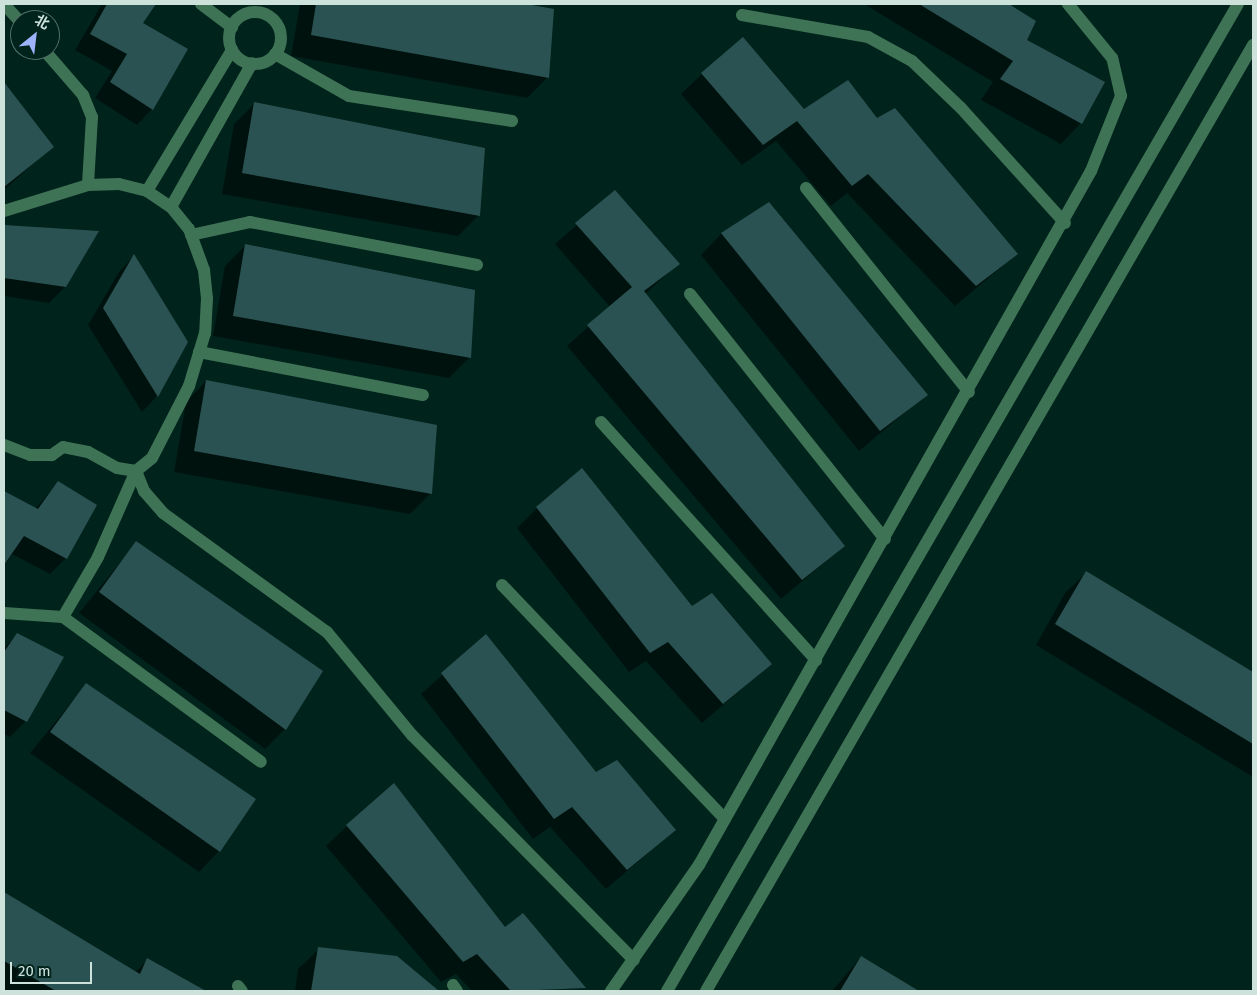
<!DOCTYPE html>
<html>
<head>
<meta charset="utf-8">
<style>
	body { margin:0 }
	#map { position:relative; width:1257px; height:995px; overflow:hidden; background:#00231c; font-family:"Fira Sans","Noto Sans SC",sans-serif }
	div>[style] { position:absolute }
	.shadow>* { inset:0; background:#0007 }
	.building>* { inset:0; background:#2b5252 }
	.minor>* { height:12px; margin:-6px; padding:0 6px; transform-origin:6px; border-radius:6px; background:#3f7356 }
	.minor>.ring { margin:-6px; padding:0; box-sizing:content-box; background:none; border:12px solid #3f7356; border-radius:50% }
	span { translate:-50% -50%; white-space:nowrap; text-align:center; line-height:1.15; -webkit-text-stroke:4px #00231c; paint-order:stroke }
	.frame { position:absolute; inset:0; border:5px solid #cee2dc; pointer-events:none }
	.north { position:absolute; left:10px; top:10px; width:50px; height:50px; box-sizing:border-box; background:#00231c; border:1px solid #526f69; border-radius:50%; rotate:29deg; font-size:14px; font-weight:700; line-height:20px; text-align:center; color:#cee2dc }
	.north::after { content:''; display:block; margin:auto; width:18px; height:22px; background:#9fb3fd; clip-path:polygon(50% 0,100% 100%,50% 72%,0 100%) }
	.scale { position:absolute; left:10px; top:962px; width:82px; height:22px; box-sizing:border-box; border:2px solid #cee2dc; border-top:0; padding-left:6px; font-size:15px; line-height:18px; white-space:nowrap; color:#cee2dc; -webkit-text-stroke:4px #00231c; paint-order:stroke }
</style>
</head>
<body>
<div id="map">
	<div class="shadow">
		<i style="clip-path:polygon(102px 4px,155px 4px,141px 23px,152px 109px,137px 125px,95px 98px,112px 71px,75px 50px)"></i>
		<i style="clip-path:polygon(300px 4px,519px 4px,552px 10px,548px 77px,527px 98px,291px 56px)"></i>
		<i style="clip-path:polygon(864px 4px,1006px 4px,1035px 21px,1025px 41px,1081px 123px,1061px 144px,981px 100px,993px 82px)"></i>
		<i style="clip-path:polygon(702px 74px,804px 111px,876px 120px,1017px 254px,955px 306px,847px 193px,831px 206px,776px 141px,742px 165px,681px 94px)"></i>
		<i style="clip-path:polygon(4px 84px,52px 147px,4px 190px)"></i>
		<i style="clip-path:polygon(255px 103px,479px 215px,458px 236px,222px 194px,234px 124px)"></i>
		<i style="clip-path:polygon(615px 192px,678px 264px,645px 294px,844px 546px,781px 599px,567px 346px,610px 307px,555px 244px)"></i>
		<i style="clip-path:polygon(768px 204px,926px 395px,859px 451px,701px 255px,721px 234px)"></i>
		<i style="clip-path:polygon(4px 227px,97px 232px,65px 287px,49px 303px,4px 296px)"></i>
		<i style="clip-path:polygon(246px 245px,470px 357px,449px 378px,213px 336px,225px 266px)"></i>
		<i style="clip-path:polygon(134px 256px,186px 342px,157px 396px,142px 412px,88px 325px,119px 272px)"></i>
		<i style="clip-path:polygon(206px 381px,431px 493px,410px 514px,174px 472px,186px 402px)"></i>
		<i style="clip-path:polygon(58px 483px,66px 558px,50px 574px,12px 554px,4px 567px,4px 492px,35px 509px)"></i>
		<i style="clip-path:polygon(537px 508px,771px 664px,702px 723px,646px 661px,629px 672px,517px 528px)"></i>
		<i style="clip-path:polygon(136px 543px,285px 729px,265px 749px,79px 613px)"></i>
		<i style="clip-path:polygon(1086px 573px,1253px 674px,1253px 777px,1036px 645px,1065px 593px)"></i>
		<i style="clip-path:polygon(18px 634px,63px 657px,26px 721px,10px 737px,4px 734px,4px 648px)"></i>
		<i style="clip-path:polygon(486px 636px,596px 774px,675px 830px,606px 889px,550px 827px,533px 839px,421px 694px)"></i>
		<i style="clip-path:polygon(86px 685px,254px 800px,219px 851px,199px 872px,30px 753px)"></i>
		<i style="clip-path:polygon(347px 826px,505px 929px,523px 914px,584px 988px,472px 991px,456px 974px,441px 982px,326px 846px)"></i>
		<i style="clip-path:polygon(4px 894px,135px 972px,148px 960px,203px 991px,4px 991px)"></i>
		<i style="clip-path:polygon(319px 949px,396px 957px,437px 991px,295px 991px,298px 969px)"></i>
		<i style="clip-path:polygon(861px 957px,917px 991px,832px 991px)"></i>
	</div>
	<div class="building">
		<i style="clip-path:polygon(107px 4px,156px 4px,143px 23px,188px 49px,153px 110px,110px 82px,127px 54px,90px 34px)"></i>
		<i style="clip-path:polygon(316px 4px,526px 4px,554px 9px,549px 78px,311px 35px)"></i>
		<i style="clip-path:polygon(919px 4px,1009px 4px,1036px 21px,1027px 40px,1105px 82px,1082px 124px,1000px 79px,1013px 61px)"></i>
		<i style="clip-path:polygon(743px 37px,804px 109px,848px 80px,877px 118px,895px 108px,1018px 254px,976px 286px,868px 174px,852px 186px,797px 121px,763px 145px,701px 73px)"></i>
		<i style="clip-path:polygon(4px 82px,54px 147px,4px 187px)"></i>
		<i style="clip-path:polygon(254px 102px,485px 148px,480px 216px,242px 173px)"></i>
		<i style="clip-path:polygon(615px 190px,680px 264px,644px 291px,845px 546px,802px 580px,587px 325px,632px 287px,575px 223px)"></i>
		<i style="clip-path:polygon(769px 202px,928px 395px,880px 431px,721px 233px)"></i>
		<i style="clip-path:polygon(4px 225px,99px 231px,66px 287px,4px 278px)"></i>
		<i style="clip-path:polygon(245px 244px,475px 290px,471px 358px,233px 316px)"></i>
		<i style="clip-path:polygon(134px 254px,188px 342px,158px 397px,103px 308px)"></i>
		<i style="clip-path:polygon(206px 380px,437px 425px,432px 494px,194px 451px)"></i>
		<i style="clip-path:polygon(582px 468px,692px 606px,712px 593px,772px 664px,723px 704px,668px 642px,650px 653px,536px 507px)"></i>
		<i style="clip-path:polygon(58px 481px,97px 505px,67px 559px,24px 536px,4px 565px,4px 491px,38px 509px)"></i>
		<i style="clip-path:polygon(136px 541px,323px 671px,286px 730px,99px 592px)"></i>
		<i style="clip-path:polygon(1086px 571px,1253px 672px,1253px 744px,1055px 624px)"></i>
		<i style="clip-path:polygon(17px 633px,64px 657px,27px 722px,4px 710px,4px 652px)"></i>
		<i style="clip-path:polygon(486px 634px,596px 772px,617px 760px,676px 830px,627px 870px,572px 807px,554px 819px,441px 673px)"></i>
		<i style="clip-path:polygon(86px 683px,256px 799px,220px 852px,50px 732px)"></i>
		<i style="clip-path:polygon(394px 783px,505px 927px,523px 913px,586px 988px,511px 991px,477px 954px,463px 962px,346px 825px)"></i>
		<i style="clip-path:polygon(4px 892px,140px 974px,147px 958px,206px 991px,56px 991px,4px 961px)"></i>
		<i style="clip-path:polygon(318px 947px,397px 956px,439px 991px,311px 991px)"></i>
		<i style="clip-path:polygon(861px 956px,919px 991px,840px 991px)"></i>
	</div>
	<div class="minor">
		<i style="left:4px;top:4px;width:24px;rotate:48deg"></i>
		<i style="left:201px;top:4px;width:39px;rotate:37deg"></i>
		<i class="ring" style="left:229px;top:12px;width:40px;height:40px"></i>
		<i style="left:742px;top:15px;width:128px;rotate:9.9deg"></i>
		<i style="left:868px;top:37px;width:50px;rotate:28.6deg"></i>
		<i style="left:912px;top:61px;width:68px;rotate:43.8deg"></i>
		<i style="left:961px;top:108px;width:155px;rotate:47.9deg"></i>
		<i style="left:44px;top:50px;width:60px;rotate:49.1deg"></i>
		<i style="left:83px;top:95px;width:24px;rotate:68deg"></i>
		<i style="left:92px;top:117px;width:68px;rotate:93.4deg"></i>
		<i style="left:275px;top:54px;width:85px;rotate:29.6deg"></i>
		<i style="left:349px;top:96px;width:165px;rotate:8.7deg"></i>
		<i style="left:806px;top:188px;width:261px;rotate:51.4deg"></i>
		<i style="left:147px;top:191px;width:165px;rotate:-58.9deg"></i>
		<i style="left:171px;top:207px;width:165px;rotate:-60.6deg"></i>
		<i style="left:4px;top:211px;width:88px;rotate:-17.2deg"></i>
		<i style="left:88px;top:185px;width:31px;rotate:-2deg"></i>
		<i style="left:119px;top:184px;width:29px;rotate:14deg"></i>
		<i style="left:147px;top:191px;width:29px;rotate:34deg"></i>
		<i style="left:171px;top:207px;width:28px;rotate:51deg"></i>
		<i style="left:189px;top:229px;width:44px;rotate:69.9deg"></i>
		<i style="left:204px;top:270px;width:28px;rotate:84deg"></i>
		<i style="left:207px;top:298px;width:35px;rotate:93deg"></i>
		<i style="left:205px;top:333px;width:55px;rotate:106.8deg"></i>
		<i style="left:189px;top:386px;width:81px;rotate:117.2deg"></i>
		<i style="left:152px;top:458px;width:21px;rotate:141deg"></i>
		<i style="left:136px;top:471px;width:19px;rotate:-171deg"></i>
		<i style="left:117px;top:468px;width:33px;rotate:-151deg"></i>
		<i style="left:88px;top:452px;width:25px;rotate:-169deg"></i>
		<i style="left:63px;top:447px;width:14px;rotate:144deg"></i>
		<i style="left:52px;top:455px;width:22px;rotate:180deg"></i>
		<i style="left:30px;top:455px;width:28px;rotate:-159deg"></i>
		<i style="left:191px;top:235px;width:60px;rotate:-12.4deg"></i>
		<i style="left:250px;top:222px;width:231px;rotate:10.7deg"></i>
		<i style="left:690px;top:294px;width:313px;rotate:51.5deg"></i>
		<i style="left:199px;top:352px;width:228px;rotate:10.9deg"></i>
		<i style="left:601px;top:422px;width:321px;rotate:47.9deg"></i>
		<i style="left:136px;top:471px;width:22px;rotate:68deg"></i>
		<i style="left:144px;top:491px;width:29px;rotate:49deg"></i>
		<i style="left:163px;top:513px;width:203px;rotate:36deg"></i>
		<i style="left:327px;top:632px;width:134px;rotate:50.5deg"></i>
		<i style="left:412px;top:735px;width:316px;rotate:45.4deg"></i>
		<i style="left:502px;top:585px;width:323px;rotate:46.4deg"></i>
		<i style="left:4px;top:613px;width:59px;rotate:3.9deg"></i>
		<i style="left:63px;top:617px;width:69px;rotate:-59.7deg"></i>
		<i style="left:98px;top:557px;width:94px;rotate:-66.2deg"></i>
		<i style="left:63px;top:617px;width:245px;rotate:36.2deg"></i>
		<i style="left:453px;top:985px;width:7px;rotate:56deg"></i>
		<i style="left:238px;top:986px;width:6px;rotate:51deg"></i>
		<i style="left:611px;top:991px;width:154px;rotate:-55.1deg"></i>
		<i style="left:699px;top:865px;width:797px;rotate:-60.54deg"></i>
		<i style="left:1091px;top:171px;width:81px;rotate:-68.2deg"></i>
		<i style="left:1121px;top:96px;width:39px;rotate:-103deg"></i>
		<i style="left:1112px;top:58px;width:70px;rotate:-129.2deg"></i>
		<i style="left:667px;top:991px;width:1140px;rotate:-59.95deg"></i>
		<i style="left:706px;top:991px;width:1093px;rotate:-59.96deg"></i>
	</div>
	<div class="frame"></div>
	<div class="north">北</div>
	<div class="scale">20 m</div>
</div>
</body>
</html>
